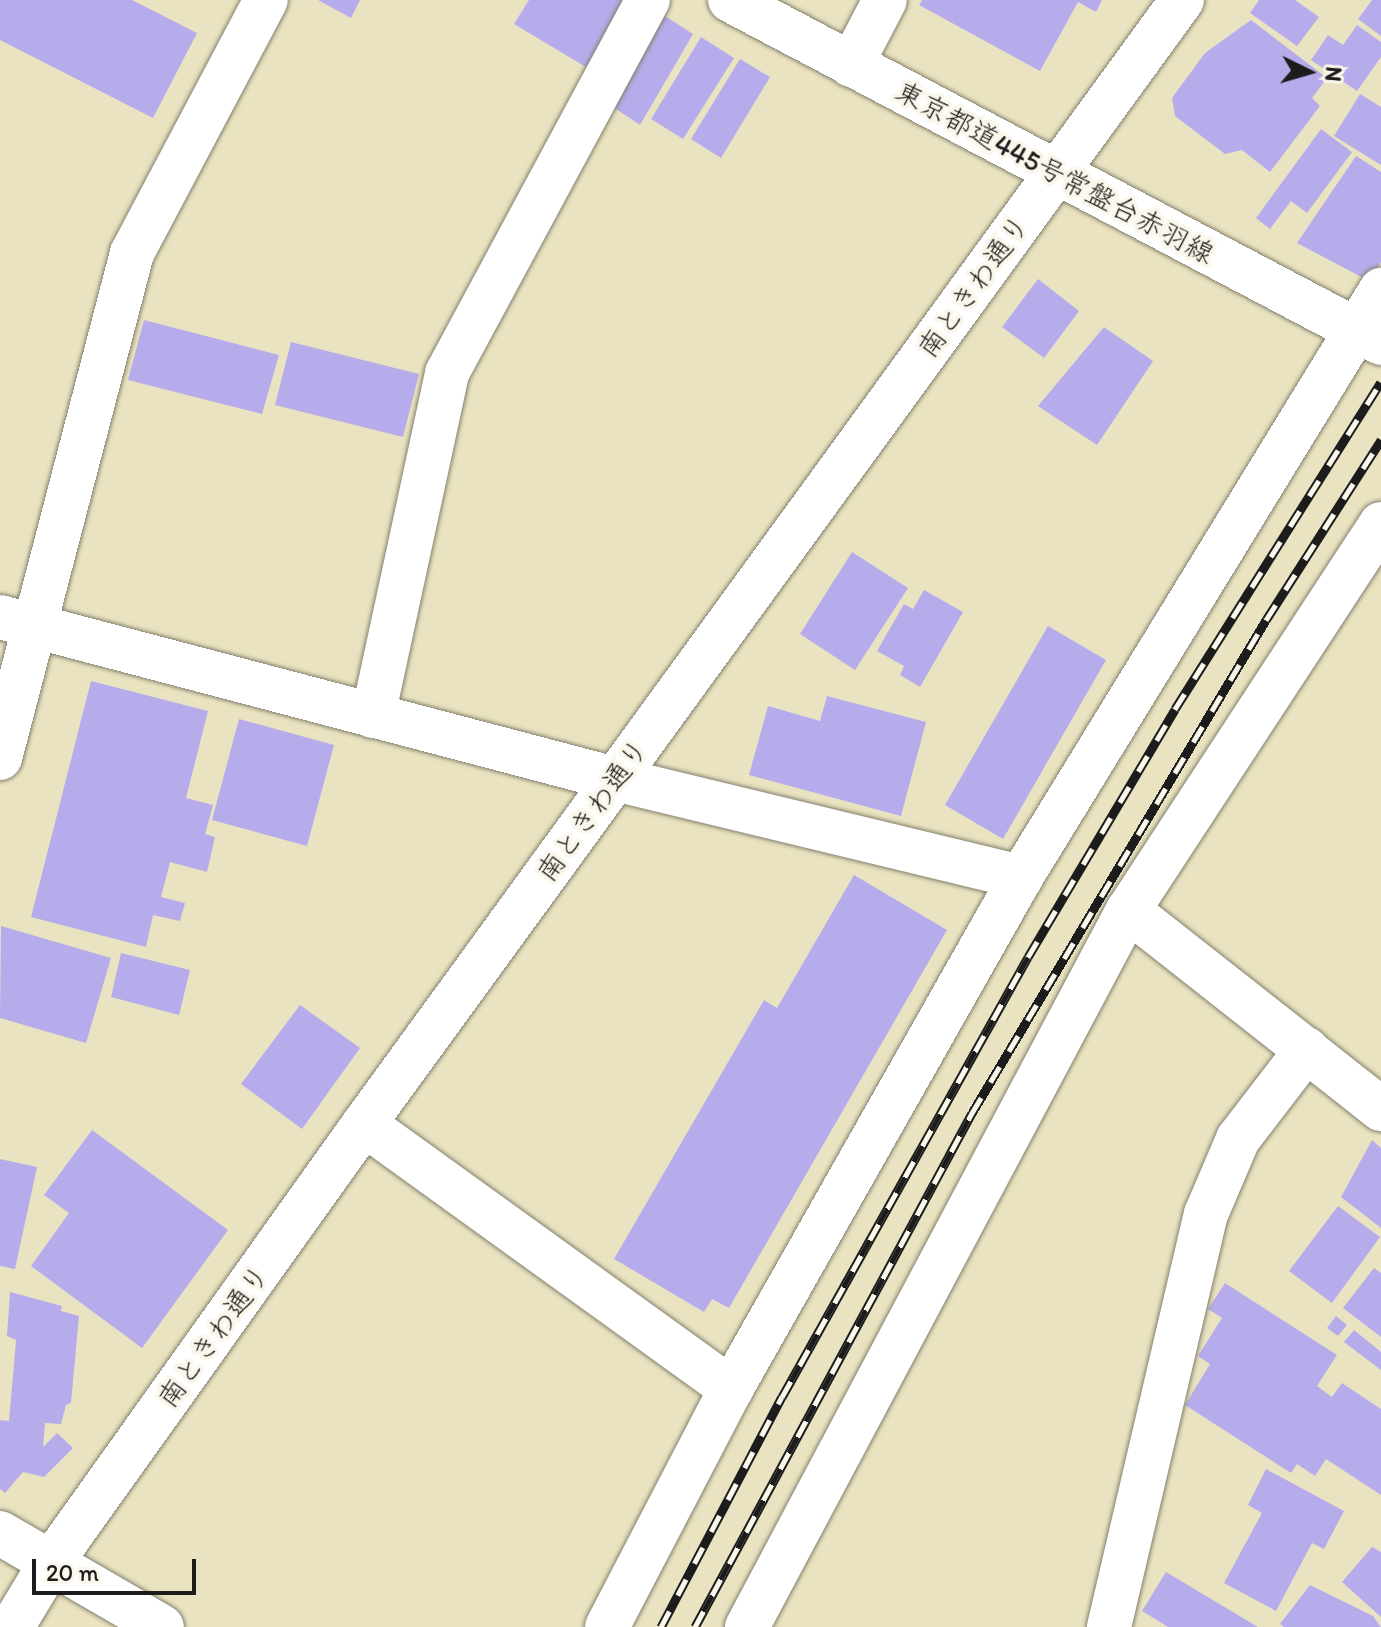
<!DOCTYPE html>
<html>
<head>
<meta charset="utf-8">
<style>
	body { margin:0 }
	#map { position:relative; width:1381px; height:1627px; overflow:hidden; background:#eae3c1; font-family:Itim,"Klee One",sans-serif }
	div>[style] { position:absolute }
	.building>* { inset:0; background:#b7aceb }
	.roads { filter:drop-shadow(0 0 2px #83806e) drop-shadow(0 0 2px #83806e) }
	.minor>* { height:44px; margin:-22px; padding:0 22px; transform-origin:22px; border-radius:22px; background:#fff }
	.major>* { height:44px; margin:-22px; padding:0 22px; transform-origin:22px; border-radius:22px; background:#fff }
	.rail>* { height:9px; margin-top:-4.5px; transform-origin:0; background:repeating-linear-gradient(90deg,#fbf7ec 0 18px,#1c1c1c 0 36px); box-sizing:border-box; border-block:2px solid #1c1c1c }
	span { translate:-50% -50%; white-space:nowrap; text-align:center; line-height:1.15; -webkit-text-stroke:8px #fbf7ec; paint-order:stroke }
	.street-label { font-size:28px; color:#1c1c1c }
	.north { position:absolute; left:1269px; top:32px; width:80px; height:80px; -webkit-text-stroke:6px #fbf7ec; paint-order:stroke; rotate:95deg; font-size:22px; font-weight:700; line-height:32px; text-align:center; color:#1c1c1c }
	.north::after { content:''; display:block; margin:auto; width:28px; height:36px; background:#1c1c1c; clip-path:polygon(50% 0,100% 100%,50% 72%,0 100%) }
	.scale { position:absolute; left:32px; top:1559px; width:164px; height:36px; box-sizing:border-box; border:4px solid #1c1c1c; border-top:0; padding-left:10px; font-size:24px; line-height:28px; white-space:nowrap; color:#1c1c1c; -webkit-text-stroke:6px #fbf7ec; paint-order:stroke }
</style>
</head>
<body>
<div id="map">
	<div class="building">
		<i style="clip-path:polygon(0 0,132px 0,197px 33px,153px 118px,0 40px)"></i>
		<i style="clip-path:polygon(318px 0,360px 0,351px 18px)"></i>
		<i style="clip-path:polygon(529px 0,626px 0,586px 67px,514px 24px)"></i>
		<i style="clip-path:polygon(922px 0,1102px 0,1096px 12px,1078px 2px,1040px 71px,919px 5px)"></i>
		<i style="clip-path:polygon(1259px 0,1295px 0,1319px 17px,1297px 46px,1250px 13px)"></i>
		<i style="clip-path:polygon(1372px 0,1381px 0,1381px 36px,1358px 19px)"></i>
		<i style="clip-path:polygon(665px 16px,693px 34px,640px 125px,613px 107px)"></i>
		<i style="clip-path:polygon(1251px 20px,1327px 78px,1312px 98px,1320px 106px,1270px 172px,1242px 150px,1225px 154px,1175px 116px,1172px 98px,1205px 53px)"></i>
		<i style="clip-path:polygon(1357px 25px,1381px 42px,1381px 57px,1357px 91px,1311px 60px,1328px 35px,1343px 45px)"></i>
		<i style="clip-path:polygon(701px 37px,734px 58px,683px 139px,651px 119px)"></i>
		<i style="clip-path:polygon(740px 59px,770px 77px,721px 158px,691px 139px)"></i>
		<i style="clip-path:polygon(1360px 94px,1381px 107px,1381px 165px,1334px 136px)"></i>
		<i style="clip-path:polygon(1321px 129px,1352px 152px,1307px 213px,1291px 201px,1270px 229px,1256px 218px)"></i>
		<i style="clip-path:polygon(1356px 156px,1381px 172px,1381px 262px,1369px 281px,1297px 243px)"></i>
		<i style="clip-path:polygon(1038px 279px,1079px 311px,1044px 358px,1002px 327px)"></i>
		<i style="clip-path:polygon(144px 320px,279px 355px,262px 414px,128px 380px)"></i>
		<i style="clip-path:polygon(1104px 327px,1153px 361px,1097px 445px,1038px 406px)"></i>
		<i style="clip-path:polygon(291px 342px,419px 374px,403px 437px,275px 405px)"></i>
		<i style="clip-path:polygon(852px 552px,908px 588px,855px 670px,800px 634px)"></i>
		<i style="clip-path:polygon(924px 590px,963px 612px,920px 687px,900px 675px,904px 666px,877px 651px,904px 604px,913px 609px)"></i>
		<i style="clip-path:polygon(1048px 626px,1106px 660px,1003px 839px,945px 805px)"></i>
		<i style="clip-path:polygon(91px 681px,208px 711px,186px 798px,213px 805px,205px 834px,215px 837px,207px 872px,170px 862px,161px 897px,185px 903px,180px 921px,153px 915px,146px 947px,31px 917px)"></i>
		<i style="clip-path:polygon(827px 696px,926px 722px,901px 816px,749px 775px,768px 706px,820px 721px)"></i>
		<i style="clip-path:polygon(239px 719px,334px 745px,307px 846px,212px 820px)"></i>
		<i style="clip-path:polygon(854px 875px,947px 930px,729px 1308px,712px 1299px,704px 1312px,614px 1259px,764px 1000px,777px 1008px)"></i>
		<i style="clip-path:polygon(1px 926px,111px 958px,86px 1043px,0 1018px)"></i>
		<i style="clip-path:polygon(121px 953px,190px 970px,179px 1015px,111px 997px)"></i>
		<i style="clip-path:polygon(300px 1005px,360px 1048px,302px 1129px,241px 1084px)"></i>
		<i style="clip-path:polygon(92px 1130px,228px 1230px,142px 1348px,31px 1266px,69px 1213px,44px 1195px)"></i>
		<i style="clip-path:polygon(1372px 1140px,1381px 1148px,1381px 1228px,1341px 1197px)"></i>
		<i style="clip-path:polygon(0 1159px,37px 1167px,15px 1269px,0 1266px)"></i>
		<i style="clip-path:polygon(1338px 1206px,1380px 1237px,1332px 1303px,1289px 1271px)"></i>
		<i style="clip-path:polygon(1374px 1268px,1381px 1273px,1381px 1337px,1343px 1308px)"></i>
		<i style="clip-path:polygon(1225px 1283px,1337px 1355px,1317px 1386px,1332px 1397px,1342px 1383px,1381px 1409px,1381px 1495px,1326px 1459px,1315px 1476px,1297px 1464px,1291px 1473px,1185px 1405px,1210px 1364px,1198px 1356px,1222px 1318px,1208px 1309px)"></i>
		<i style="clip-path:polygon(10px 1292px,62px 1306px,61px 1311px,79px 1316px,71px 1403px,66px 1405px,61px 1424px,45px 1423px,43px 1447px,57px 1433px,73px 1448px,44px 1477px,23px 1472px,5px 1493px,0 1489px,0 1420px,9px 1421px,16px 1340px,7px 1336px)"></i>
		<i style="clip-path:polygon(1336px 1316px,1347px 1325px,1338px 1336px,1327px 1328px)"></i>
		<i style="clip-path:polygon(1354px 1330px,1381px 1352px,1381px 1370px,1344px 1342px)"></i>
		<i style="clip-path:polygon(1266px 1469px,1344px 1511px,1324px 1549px,1312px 1543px,1276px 1611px,1224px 1583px,1262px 1513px,1248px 1505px)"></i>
		<i style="clip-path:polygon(1372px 1547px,1381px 1552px,1381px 1617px,1342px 1582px)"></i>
		<i style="clip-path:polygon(1166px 1572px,1258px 1627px,1168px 1627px,1142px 1611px)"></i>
		<i style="clip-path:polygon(1310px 1585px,1373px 1616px,1381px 1627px,1284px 1627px,1280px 1624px)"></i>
	</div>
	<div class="roads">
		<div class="minor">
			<i style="left:851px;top:65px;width:73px;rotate:-62.4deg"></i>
			<i style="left:1381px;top:524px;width:462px;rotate:123.2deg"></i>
			<i style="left:1128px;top:910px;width:322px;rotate:38.2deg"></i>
			<i style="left:0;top:617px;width:636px;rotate:14.76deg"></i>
			<i style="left:615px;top:779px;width:418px;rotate:13.6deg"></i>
			<i style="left:373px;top:716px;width:351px;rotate:-77.8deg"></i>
			<i style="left:447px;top:373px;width:424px;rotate:-61.7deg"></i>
			<i style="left:0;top:758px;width:522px;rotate:-75.35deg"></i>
			<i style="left:132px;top:253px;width:286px;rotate:-62.1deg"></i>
			<i style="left:364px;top:1124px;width:453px;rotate:35.8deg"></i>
			<i style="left:0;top:1533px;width:187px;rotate:30.1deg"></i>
			<i style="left:12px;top:1627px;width:74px;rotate:-58.9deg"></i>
			<i style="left:50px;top:1564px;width:541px;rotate:-54.49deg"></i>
			<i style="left:364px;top:1124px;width:1390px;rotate:-53.95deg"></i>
			<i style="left:607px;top:1627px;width:268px;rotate:-62.5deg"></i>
			<i style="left:731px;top:1389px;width:588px;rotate:-60.47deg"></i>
			<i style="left:1021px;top:877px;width:689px;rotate:-58.48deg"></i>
			<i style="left:747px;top:1627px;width:812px;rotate:-62.01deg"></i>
			<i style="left:1109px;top:1627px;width:424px;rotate:-76.8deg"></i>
			<i style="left:1206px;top:1214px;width:82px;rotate:-66.9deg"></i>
			<i style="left:1238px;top:1139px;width:113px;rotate:-52.5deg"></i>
		</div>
		<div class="major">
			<i style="left:730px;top:0;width:736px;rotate:27.78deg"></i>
		</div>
	</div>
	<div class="rail">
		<i style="left:661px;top:1627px;width:260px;rotate:-62.3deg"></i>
		<i style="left:782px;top:1397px;width:504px;rotate:-60.79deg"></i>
		<i style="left:1028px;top:957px;width:288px;rotate:-59.3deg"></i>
		<i style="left:1175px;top:709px;width:386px;rotate:-57.8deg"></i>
		<i style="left:695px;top:1627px;width:584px;rotate:-61.68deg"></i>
		<i style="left:972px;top:1113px;width:574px;rotate:-59.19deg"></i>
		<i style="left:1266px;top:620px;width:214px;rotate:-57.4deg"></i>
	</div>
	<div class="street-label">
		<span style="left:1055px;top:172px;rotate:28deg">東京都道445号常盤台赤羽線</span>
		<span style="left:973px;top:286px;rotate:-54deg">南ときわ通り</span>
		<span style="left:592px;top:810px;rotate:-54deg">南ときわ通り</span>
		<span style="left:213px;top:1336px;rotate:-54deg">南ときわ通り</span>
	</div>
	<div class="north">N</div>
	<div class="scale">20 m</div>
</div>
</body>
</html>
